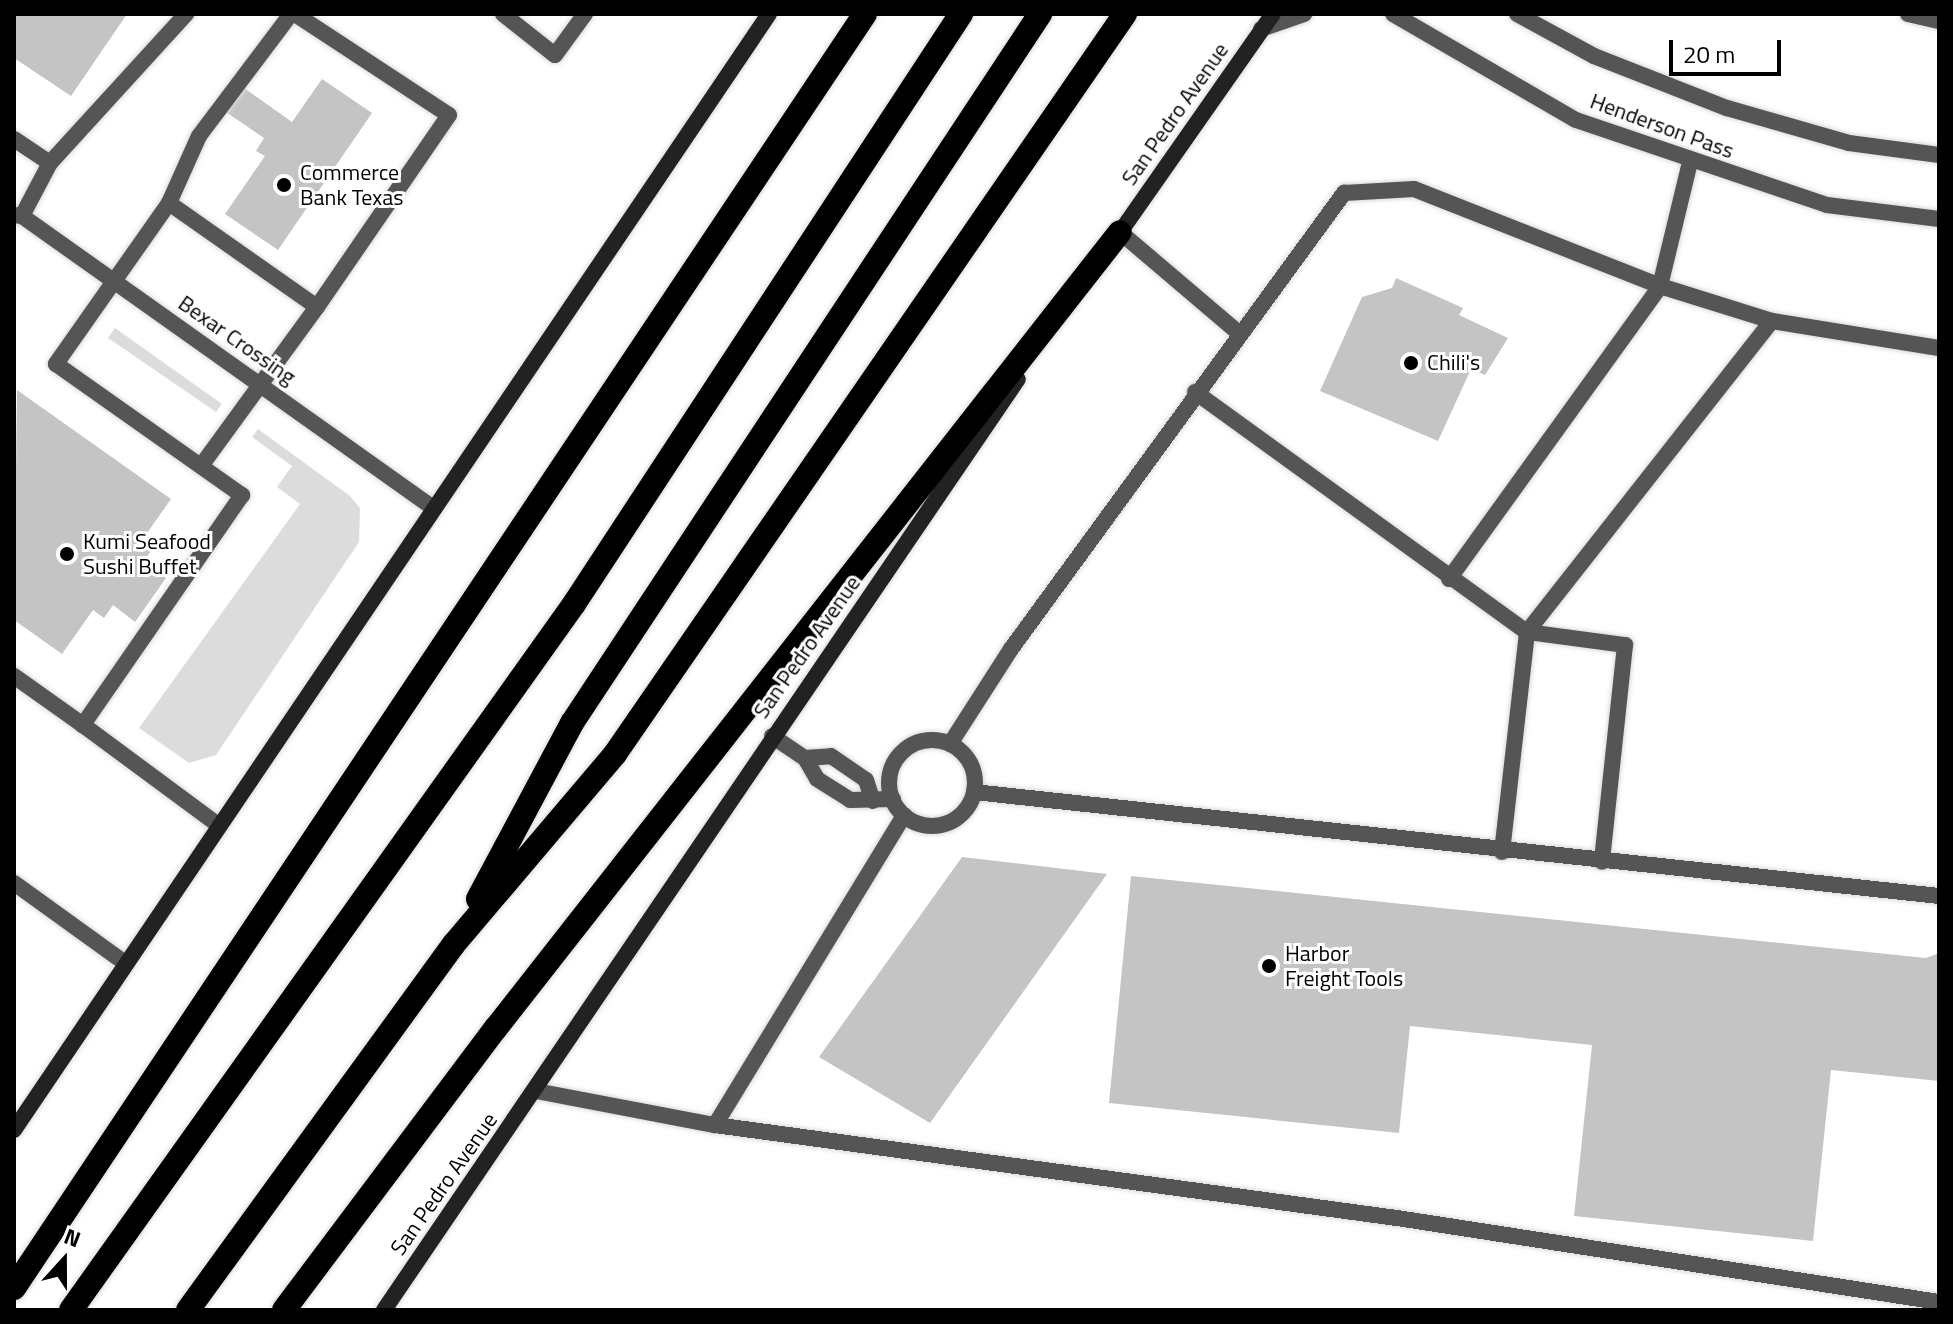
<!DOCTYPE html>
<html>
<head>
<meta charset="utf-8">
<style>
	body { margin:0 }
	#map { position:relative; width:1953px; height:1324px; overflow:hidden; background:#fff; font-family:"Titillium Web",sans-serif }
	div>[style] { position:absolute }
	.green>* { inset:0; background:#dcdcdc }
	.building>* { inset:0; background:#c4c4c4 }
	.roads { filter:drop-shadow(0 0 2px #dbdbdb) drop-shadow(0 0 2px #dbdbdb) }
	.service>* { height:16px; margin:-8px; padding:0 8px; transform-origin:8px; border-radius:8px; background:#555 }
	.service>.ring { margin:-8px; padding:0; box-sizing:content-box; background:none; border:16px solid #555; border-radius:50% }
	.minor>* { height:16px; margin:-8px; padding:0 8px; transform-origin:8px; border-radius:8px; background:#555 }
	.tertiary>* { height:16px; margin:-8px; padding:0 8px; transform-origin:8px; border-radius:8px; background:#555 }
	.secondary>* { height:16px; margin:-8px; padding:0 8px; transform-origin:8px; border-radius:8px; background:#222 }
	.motorway>* { height:24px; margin:-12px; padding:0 12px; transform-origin:12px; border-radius:12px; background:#000 }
	.dots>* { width:22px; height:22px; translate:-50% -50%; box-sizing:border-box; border:4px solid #fff; border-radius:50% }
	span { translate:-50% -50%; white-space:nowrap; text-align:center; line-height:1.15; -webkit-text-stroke:6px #fff; paint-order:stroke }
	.street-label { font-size:22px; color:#000 }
	.poi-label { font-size:22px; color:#000 }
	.left { translate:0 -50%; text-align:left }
	.frame { position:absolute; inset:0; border:16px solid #000; pointer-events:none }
	.north { position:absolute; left:24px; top:1220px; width:80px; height:80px; -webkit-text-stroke:6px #fff; paint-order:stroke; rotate:21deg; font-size:22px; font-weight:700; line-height:32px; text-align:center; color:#000 }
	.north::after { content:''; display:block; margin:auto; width:28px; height:36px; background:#000; clip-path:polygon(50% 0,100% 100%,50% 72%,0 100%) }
	.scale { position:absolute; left:1669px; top:40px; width:112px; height:36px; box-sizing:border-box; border:4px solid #000; border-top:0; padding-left:10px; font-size:24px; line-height:28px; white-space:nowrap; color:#000; -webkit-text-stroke:6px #fff; paint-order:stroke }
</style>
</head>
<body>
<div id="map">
	<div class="green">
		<i style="clip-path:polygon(115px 328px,222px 404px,216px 412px,108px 338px)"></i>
		<i style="clip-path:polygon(258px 429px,350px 496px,360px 508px,359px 542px,216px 755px,189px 763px,139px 728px,300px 504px,277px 487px,292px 466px,252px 437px)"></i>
	</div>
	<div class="building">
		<i style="clip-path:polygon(14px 14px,127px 14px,71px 96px,14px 58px)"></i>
		<i style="clip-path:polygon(322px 79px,372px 113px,278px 250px,225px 214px,265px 156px,256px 151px,264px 138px,220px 108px,237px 83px,292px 122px)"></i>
		<i style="clip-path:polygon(1396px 278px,1463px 308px,1459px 315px,1508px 338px,1485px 375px,1471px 369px,1438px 441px,1320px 391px,1362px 297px,1392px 288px)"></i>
		<i style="clip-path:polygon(17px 390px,171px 499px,140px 543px,151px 551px,143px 562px,166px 578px,135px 622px,113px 605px,104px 618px,93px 610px,62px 654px,14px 620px)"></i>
		<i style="clip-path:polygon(962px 857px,1107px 874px,930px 1123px,819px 1057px)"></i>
		<i style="clip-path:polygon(1131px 876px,1926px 958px,1939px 953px,1939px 1081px,1831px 1070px,1813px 1241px,1574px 1216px,1592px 1045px,1410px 1026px,1399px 1133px,1109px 1103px)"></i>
	</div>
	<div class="roads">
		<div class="service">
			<i style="left:295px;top:14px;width:184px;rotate:33.3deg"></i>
			<i style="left:449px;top:115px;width:233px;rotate:124.5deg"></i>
			<i style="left:503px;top:14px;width:66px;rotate:38.3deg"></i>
			<i style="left:555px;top:55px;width:51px;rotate:-53.8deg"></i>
			<i style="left:1908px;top:14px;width:32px;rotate:13deg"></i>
			<i style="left:14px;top:139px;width:43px;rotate:33.7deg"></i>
			<i style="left:169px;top:203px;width:73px;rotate:-65.9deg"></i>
			<i style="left:199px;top:136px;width:153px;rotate:-53deg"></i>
			<i style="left:22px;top:216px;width:60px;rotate:-62.2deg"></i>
			<i style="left:50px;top:163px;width:202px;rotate:-47.6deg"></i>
			<i style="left:1120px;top:232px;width:157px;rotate:40.4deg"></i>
			<i style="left:1195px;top:392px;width:410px;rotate:35.9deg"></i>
			<i style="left:1527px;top:632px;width:396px;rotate:-51.8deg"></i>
			<i style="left:201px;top:466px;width:197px;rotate:-53.9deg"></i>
			<i style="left:317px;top:307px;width:181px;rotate:-144.9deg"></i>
			<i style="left:169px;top:203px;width:197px;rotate:125.1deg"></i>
			<i style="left:56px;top:364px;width:228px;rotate:35.2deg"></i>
			<i style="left:242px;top:495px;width:280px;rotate:124.7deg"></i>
			<i style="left:83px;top:725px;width:168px;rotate:36.5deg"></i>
			<i style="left:1449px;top:579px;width:361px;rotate:-54.2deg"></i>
			<i style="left:1660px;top:286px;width:128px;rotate:-76.4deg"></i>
			<i style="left:14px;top:676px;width:85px;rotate:35.4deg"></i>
			<i style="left:772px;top:736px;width:40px;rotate:34deg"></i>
			<i style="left:805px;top:758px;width:24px;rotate:60deg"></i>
			<i style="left:817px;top:779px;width:39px;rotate:32deg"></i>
			<i style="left:850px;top:800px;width:43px;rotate:-1.3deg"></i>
			<i class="ring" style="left:889px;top:740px;width:70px;height:70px"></i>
			<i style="left:950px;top:744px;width:113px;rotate:-57.3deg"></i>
			<i style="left:1011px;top:649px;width:565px;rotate:-53.86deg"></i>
			<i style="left:1344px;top:193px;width:70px;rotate:-3.3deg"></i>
			<i style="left:1414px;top:189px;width:264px;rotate:21.5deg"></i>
			<i style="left:1660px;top:286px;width:117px;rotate:17.4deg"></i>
			<i style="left:1772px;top:321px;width:169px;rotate:9.2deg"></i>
			<i style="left:805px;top:758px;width:26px;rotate:-4deg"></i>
			<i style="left:831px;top:756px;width:42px;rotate:34.4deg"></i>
			<i style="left:866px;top:780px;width:22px;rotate:72deg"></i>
			<i style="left:974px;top:792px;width:971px;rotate:6.15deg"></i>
			<i style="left:1502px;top:852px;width:221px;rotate:-83.5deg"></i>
			<i style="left:1527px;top:632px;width:99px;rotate:7.6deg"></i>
			<i style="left:1625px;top:645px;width:218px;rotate:96.1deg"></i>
			<i style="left:14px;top:883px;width:137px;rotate:35.8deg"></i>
			<i style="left:536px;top:1091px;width:182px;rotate:10.8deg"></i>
			<i style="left:715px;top:1125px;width:363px;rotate:-58.6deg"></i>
			<i style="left:715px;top:1125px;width:688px;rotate:7.77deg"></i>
			<i style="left:1397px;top:1218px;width:548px;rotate:8.81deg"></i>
		</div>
		<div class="minor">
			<i style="left:14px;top:215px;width:8px;rotate:7deg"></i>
			<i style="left:22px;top:216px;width:503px;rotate:35.37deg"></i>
		</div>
		<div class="tertiary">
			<i style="left:1393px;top:14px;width:211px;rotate:30.1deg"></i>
			<i style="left:1576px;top:120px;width:265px;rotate:18.7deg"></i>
			<i style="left:1827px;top:205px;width:113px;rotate:7.1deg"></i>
			<i style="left:1517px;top:14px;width:88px;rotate:28.6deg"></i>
			<i style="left:1594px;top:56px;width:143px;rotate:21.4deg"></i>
			<i style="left:1727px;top:108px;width:127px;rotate:16deg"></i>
			<i style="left:1849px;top:143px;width:91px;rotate:7.6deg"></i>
			<i style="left:1261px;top:29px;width:46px;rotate:-19.2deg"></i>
		</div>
		<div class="secondary">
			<i style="left:1116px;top:238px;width:274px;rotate:-55deg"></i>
			<i style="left:14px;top:1130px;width:1347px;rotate:-55.92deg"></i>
			<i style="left:384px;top:1310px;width:1126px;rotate:-55.75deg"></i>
		</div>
		<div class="motorway">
			<i style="left:478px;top:899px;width:200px;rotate:-61.9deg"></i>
			<i style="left:572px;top:723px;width:850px;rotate:-56.57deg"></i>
			<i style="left:14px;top:1288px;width:1532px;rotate:-56.26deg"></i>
			<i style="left:71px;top:1310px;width:867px;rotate:-54.53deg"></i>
			<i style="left:574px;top:604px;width:706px;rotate:-56.74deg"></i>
			<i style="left:188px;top:1310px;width:452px;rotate:-54deg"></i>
			<i style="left:454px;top:944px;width:249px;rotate:-49.7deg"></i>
			<i style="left:615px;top:754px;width:899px;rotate:-55.43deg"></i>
			<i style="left:284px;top:1310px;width:353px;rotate:-53.1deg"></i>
			<i style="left:496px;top:1028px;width:1011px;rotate:-51.91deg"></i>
		</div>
	</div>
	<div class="dots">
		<i style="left:284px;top:185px;background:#000"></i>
		<i style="left:1411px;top:363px;background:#000"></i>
		<i style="left:67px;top:554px;background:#000"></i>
		<i style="left:1269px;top:966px;background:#000"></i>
	</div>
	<div class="street-label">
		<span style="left:1175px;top:114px;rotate:-55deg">San Pedro Avenue</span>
		<span style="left:1662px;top:126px;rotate:20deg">Henderson Pass</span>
		<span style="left:237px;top:340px;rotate:35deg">Bexar Crossing</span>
		<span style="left:807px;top:647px;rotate:-55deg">San Pedro Avenue</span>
		<span style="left:444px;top:1184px;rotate:-55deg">San Pedro Avenue</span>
	</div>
	<div class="poi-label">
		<span class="left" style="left:300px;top:185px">Commerce<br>Bank Texas</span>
		<span class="left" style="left:1427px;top:363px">Chili's</span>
		<span class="left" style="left:83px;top:554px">Kumi Seafood<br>Sushi Buffet</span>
		<span class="left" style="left:1285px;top:966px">Harbor<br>Freight Tools</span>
	</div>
	<div class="frame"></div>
	<div class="north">N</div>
	<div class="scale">20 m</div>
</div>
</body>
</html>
